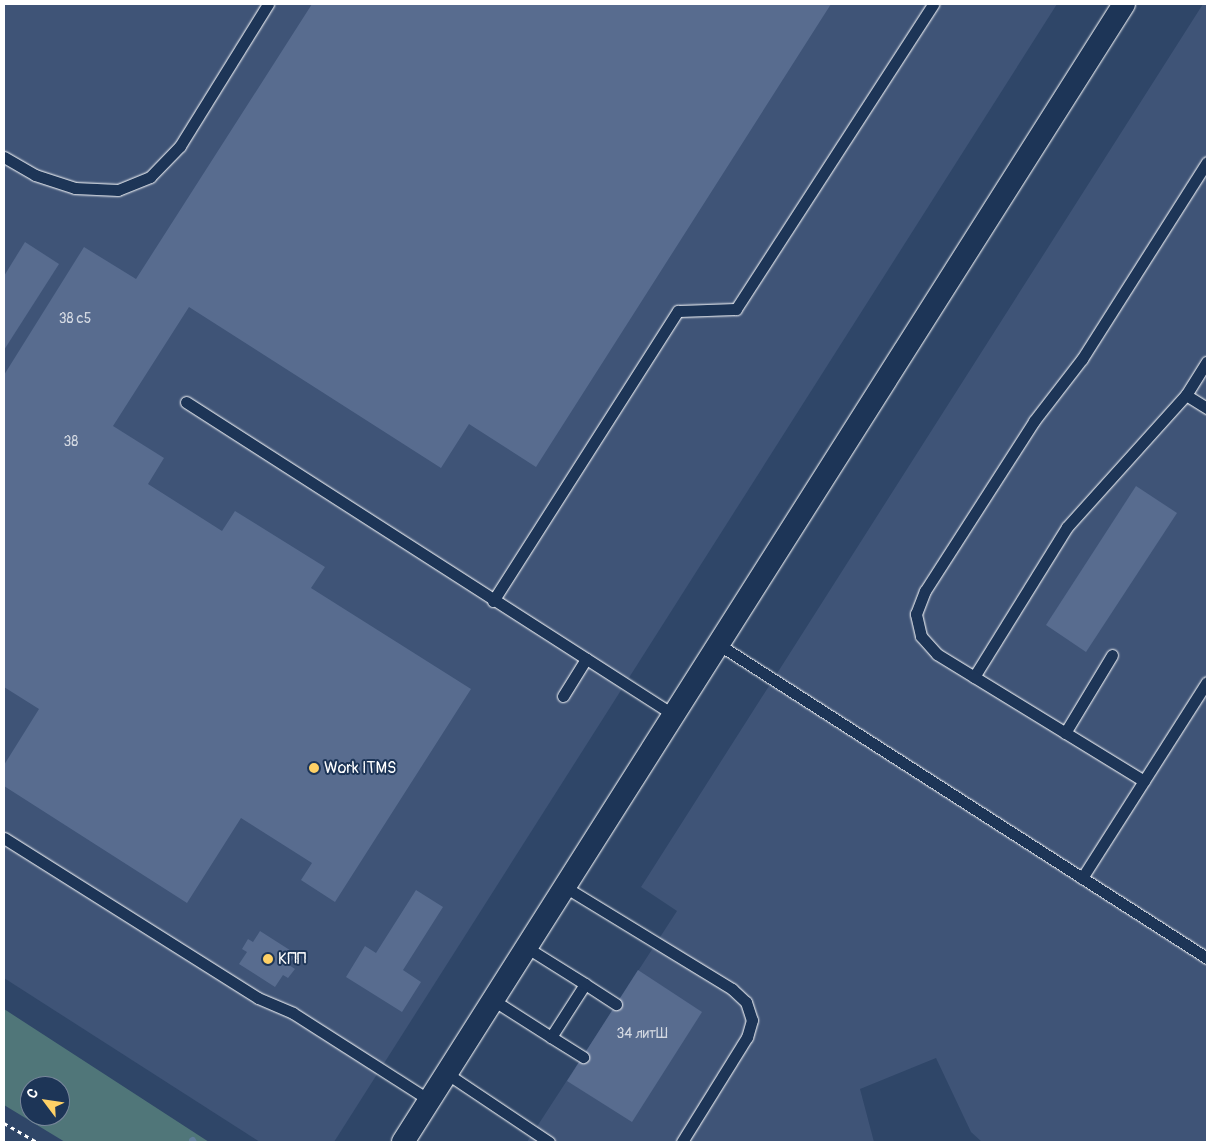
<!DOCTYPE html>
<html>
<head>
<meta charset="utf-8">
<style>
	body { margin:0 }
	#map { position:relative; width:1211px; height:1146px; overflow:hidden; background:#2f4668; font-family:Pangolin,sans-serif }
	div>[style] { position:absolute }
	.built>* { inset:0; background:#3f5477 }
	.green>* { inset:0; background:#507679 }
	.stream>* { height:7px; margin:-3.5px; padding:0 3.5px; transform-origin:3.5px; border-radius:3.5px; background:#617e9c }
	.building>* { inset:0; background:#586c8f }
	.path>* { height:3px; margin-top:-1.5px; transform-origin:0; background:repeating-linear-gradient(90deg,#fff 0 4px,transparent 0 8px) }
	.roads { filter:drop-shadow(0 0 1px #fff) drop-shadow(0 0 1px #fff) }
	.lane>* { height:11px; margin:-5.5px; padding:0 5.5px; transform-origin:5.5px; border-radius:5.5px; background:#1d3557 }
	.street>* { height:22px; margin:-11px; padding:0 11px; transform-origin:11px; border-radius:11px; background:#1d3557 }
	.dots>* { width:14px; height:14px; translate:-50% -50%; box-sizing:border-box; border:2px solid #1d3557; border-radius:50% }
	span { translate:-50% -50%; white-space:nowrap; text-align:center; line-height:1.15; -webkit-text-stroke:4px #1d3557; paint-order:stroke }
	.number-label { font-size:14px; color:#d5dae3 }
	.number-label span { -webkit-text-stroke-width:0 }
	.poi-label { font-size:16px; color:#fff }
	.left { translate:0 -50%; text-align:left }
	.frame { position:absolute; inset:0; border:5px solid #fff; pointer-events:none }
	.north { position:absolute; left:20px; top:1076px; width:50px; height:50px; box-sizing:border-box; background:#1d3557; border:1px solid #77869a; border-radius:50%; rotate:301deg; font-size:14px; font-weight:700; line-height:20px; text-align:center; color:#fff }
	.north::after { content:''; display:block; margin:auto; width:18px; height:22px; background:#ffd166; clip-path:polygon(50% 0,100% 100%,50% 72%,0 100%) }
</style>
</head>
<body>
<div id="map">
	<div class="built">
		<i style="clip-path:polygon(4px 4px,1057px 4px,334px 1142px,260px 1142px,4px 978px)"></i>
		<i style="clip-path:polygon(1203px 4px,1207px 4px,1207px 1142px,982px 1142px,971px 1132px,936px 1058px,860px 1089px,874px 1142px,527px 1142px,677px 911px,641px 887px)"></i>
	</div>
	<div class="green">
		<i style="clip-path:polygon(evenodd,4px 1009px,209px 1142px,65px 1142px,4px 1105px,4px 1009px,30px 1086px,60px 1086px,60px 1116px,30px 1116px,30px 1086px)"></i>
	</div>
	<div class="stream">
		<i style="left:192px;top:1140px;width:2px;rotate:63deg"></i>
	</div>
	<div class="building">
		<i style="clip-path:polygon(312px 4px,831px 4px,536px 467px,469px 424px,441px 468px,189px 307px,113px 426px,164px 458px,148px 484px,222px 531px,235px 511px,325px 567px,311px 588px,471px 689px,335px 902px,301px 880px,312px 863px,241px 818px,187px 903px,4px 786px,4px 765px,39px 709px,4px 687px,4px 375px,84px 247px,136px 279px)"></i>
		<i style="clip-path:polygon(25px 242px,59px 264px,4px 350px,4px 276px)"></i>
		<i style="clip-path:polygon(1136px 486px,1177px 513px,1086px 652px,1046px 625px)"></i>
		<i style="clip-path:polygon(416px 890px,443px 907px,403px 970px,421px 982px,402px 1012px,346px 977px,365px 946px,376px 953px)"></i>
		<i style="clip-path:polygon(260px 931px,296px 954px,289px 965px,295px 969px,288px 978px,283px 975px,275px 987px,239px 964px,247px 952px,242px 949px,248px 939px,253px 942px)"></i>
		<i style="clip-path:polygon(638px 970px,702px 1012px,632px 1122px,567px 1081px)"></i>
	</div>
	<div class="path">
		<i style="left:4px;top:1123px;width:38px;rotate:30deg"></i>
	</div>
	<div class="roads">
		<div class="lane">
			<i style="left:4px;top:157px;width:36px;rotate:30deg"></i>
			<i style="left:35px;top:175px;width:42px;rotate:18deg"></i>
			<i style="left:75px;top:188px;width:43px;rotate:2.7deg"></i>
			<i style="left:118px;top:190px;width:35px;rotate:-22deg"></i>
			<i style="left:150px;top:177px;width:43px;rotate:-45.9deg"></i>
			<i style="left:180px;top:146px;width:167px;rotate:-58.2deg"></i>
			<i style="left:1186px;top:395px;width:25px;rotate:32deg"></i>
			<i style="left:186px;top:402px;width:580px;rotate:32.68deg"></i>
			<i style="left:493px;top:601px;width:344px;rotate:-57.5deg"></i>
			<i style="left:678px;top:311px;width:58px;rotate:-2deg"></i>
			<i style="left:736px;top:309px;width:363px;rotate:-57.1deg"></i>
			<i style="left:718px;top:644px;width:581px;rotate:32.71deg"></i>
			<i style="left:974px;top:677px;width:176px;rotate:-58.2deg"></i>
			<i style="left:1067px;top:527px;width:178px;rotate:-48deg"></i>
			<i style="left:1186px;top:395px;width:39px;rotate:-58deg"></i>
			<i style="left:563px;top:696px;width:44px;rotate:-58.1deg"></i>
			<i style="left:1065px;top:733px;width:91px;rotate:-58.9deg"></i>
			<i style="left:1144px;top:781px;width:243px;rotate:-148.5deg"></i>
			<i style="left:937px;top:654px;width:24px;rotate:-132deg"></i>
			<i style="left:921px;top:636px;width:23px;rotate:-103deg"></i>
			<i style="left:916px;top:614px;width:25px;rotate:-69deg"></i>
			<i style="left:925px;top:591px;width:202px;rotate:-57.3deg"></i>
			<i style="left:1034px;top:421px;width:78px;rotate:-52.3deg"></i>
			<i style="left:1082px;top:359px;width:233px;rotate:-57.6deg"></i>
			<i style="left:4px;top:838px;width:300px;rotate:32.2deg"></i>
			<i style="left:258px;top:998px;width:38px;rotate:23deg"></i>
			<i style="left:293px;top:1013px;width:161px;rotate:32.6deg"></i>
			<i style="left:1082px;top:878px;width:232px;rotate:-57.5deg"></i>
			<i style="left:565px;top:887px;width:196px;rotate:31.4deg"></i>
			<i style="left:732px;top:989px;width:19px;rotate:43deg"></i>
			<i style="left:746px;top:1002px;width:19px;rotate:72deg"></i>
			<i style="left:752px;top:1020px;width:18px;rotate:106deg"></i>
			<i style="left:747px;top:1037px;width:123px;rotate:121.8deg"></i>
			<i style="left:585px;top:984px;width:37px;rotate:33deg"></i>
			<i style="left:493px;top:1000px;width:69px;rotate:32.5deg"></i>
			<i style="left:551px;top:1037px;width:63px;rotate:-57.3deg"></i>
			<i style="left:585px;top:984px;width:70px;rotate:-147.9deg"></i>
			<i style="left:551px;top:1037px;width:38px;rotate:32deg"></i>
			<i style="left:446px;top:1073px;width:124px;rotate:33.8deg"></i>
		</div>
		<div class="street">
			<i style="left:403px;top:1142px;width:1347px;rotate:-57.64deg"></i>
		</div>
	</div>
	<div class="dots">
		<i style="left:314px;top:768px;background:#ffd166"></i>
		<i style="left:268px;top:959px;background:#ffd166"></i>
	</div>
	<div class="number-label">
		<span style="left:75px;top:319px">38 с5</span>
		<span style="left:71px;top:442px">38</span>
		<span style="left:642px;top:1034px">34 литШ</span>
	</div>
	<div class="poi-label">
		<span class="left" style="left:324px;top:768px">Work ITMS</span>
		<span class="left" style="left:278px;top:959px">КПП</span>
	</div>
	<div class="frame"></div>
	<div class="north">С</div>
</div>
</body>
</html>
